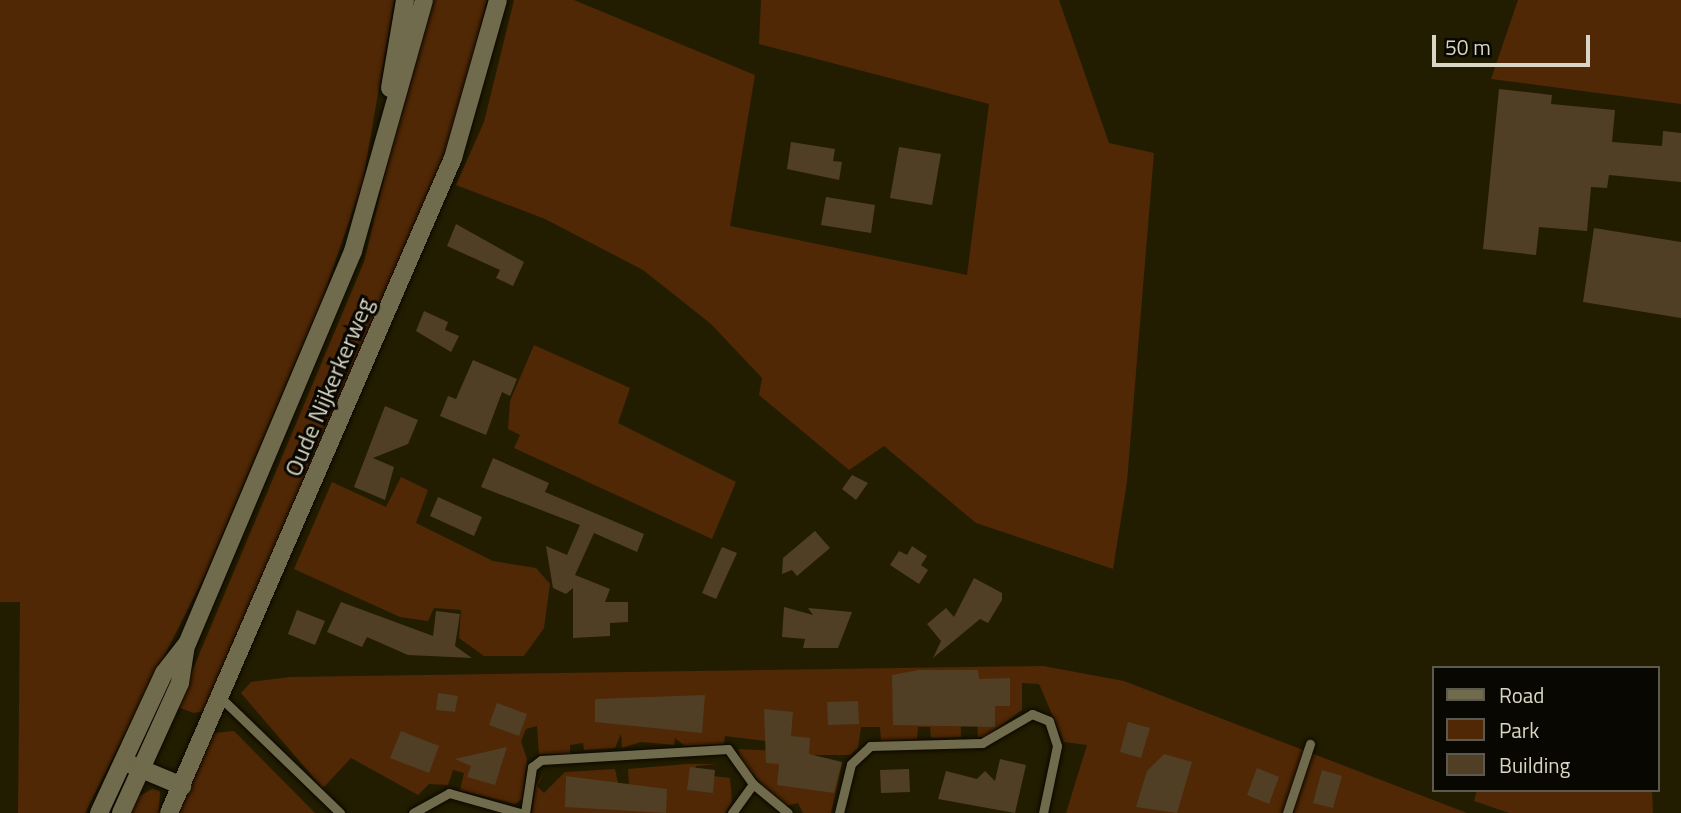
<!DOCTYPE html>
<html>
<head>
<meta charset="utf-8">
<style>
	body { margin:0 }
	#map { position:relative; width:1681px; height:813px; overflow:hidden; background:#221d01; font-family:"Titillium Web",sans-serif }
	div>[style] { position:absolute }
	.green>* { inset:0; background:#502805 }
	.building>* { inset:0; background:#503f25 }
	.roads { filter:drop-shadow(0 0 2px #0b0700) drop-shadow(0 0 2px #0b0700) }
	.service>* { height:9px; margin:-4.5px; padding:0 4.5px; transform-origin:4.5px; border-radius:4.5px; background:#706b4c }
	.minor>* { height:18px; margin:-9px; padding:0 9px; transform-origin:9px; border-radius:9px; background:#706b4c }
	.tertiary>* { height:18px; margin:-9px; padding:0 9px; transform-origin:9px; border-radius:9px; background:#706b4c }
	span { translate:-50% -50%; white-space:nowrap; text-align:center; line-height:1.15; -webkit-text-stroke:6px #090701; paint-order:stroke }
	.street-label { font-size:24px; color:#d9d6c5 }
	.legend { position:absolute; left:1432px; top:666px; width:228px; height:126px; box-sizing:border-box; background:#090701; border:2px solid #5c5a4f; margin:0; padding:9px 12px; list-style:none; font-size:21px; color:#d9d6c5 }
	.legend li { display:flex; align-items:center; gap:14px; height:35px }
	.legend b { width:35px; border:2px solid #5c5a4f }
	.scale { position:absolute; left:1432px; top:35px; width:158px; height:32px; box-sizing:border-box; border:4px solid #d9d6c5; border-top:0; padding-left:9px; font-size:21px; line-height:24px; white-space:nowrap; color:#d9d6c5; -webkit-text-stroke:5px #090701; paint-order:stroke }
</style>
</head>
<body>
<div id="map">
	<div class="green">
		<i style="clip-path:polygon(0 0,394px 0,363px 181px,323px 297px,205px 575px,85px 813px,18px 813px,20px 602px,0 602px)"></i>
		<i style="clip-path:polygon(433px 0,487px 0,449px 149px,205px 711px,194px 713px,177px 707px,364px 262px,411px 66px)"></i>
		<i style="clip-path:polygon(514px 0,574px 0,755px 75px,730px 226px,967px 275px,989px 104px,759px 44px,761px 0,1059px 0,1109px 143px,1154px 153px,1127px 482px,1113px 569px,976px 523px,884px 446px,849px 470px,759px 395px,762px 378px,711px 324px,643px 270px,545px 219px,456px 185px,484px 122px)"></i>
		<i style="clip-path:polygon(1518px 0,1681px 0,1681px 104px,1491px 79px)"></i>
		<i style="clip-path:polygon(534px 345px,630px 388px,618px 423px,736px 482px,712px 539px,514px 448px,520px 435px,508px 429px,510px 401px)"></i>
		<i style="clip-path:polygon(401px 477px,428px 490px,416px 523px,493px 561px,536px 568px,550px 584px,544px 628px,524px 656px,484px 656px,459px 638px,461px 610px,434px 608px,428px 621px,400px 617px,294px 569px,332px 482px,386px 507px)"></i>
		<i style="clip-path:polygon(1043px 666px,1124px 681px,1467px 813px,1066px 813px,1087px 745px,1064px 742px,1039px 684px,1022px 683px,1022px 710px,985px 737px,978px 737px,976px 697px,960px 699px,961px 737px,931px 738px,930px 727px,918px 727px,917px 739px,881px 741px,880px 727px,861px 727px,858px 748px,850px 755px,808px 755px,807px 761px,842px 764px,831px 813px,803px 813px,798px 803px,782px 807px,742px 762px,738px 749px,780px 751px,782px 743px,725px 736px,724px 744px,685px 746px,675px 738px,674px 745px,641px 742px,622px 748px,621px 734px,615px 748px,584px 750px,583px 743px,570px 745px,570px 754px,539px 754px,537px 726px,526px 729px,521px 741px,527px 759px,522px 799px,515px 804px,460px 790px,464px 773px,453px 770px,448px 785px,429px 784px,418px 795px,351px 758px,323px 788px,344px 813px,241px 693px,251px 682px,290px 677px)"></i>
		<i style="clip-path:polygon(234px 731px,315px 813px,177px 813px,214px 733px)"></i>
		<i style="clip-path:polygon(686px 764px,717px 764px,696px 766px,696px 774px,730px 778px,732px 802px,725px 813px,532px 813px,536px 785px,545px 772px,537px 786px,544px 793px,565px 772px,615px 769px,619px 787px,629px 787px,628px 769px)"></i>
		<i style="clip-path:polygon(152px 789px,160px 791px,159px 813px,128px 813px,136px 798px)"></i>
		<i style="clip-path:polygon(1477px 790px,1652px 790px,1653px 813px,1509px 813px,1474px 801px)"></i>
	</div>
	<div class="building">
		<i style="clip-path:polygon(1499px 89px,1552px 95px,1551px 104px,1615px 110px,1612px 142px,1662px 146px,1663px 131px,1681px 133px,1681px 182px,1609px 175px,1607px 188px,1591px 187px,1587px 231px,1539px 227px,1536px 255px,1483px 249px)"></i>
		<i style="clip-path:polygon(791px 142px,835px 149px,833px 161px,842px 162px,839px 180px,787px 169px)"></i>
		<i style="clip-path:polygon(899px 147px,941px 154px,932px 205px,890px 198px)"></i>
		<i style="clip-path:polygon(826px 197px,875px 205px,871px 233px,821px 225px)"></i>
		<i style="clip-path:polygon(456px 224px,524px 262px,513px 286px,496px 278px,500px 270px,447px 246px)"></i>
		<i style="clip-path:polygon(1594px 228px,1681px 242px,1681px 318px,1583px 302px)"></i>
		<i style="clip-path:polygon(424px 311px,448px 322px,445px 330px,459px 336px,451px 352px,416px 331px)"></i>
		<i style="clip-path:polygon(473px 360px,517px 379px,510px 396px,502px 392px,486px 435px,440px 416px,448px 396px,456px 399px)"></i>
		<i style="clip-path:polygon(385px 406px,418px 420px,408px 444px,373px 458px,394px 467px,385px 500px,354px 487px)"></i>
		<i style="clip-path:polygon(493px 458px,549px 483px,545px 492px,644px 534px,637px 552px,594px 533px,575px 575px,610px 589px,605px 602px,628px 602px,628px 622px,610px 623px,610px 636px,573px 638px,573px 588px,566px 594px,553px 588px,546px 546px,567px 555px,580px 525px,481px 487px)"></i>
		<i style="clip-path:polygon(852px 475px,868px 483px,856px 500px,842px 489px)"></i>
		<i style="clip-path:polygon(438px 497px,482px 517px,474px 536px,430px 516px)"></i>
		<i style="clip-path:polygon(815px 531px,830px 548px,797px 576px,792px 570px,782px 574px,783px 558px)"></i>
		<i style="clip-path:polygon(912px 546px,927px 556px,921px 565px,928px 570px,919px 584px,890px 565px,899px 551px,907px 555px)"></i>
		<i style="clip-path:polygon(722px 547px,737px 553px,716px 599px,702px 593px)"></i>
		<i style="clip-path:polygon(974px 578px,1002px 593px,1002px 600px,988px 623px,980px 619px,933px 658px,941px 641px,927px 624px,946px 608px,954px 617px)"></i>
		<i style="clip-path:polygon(341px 602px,433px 636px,436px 611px,460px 614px,455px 646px,472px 658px,408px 655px,367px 637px,362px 647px,327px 632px)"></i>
		<i style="clip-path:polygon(784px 607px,813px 615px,808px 608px,852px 612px,838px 648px,803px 648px,805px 639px,782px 637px)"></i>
		<i style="clip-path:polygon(297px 610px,325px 621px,315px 645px,288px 634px)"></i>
		<i style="clip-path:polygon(919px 670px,978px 670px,979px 679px,1010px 678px,1010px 706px,995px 706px,995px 727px,893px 725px,892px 675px)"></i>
		<i style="clip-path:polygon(438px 693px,458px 696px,455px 712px,436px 710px)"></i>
		<i style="clip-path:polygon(705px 695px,702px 733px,595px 722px,595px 699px)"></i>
		<i style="clip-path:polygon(858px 701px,859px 724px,828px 725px,827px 702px)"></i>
		<i style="clip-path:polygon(497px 703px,527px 714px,519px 736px,489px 725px)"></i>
		<i style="clip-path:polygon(764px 709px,793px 712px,791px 736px,810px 738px,809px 754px,842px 762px,834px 793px,777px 785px,779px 764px,766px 763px)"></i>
		<i style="clip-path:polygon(1128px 722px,1150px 728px,1141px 758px,1120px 752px)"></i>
		<i style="clip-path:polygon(401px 731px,439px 746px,429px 773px,390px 758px)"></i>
		<i style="clip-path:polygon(507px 747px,495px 785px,467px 777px,471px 766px,455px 759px)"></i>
		<i style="clip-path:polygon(1164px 754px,1192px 762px,1177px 813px,1136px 807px,1147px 771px)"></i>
		<i style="clip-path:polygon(1000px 759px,1026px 765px,1015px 813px,938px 799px,946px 771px,977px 779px,985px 771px,995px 781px)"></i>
		<i style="clip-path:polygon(690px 767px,715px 770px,713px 793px,687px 790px)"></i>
		<i style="clip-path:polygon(1257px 768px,1279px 777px,1269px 804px,1247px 795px)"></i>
		<i style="clip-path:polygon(909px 769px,910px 792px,881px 793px,880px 770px)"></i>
		<i style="clip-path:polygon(1322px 770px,1342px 776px,1333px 808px,1313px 803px)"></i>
		<i style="clip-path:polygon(566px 776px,667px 789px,666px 813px,565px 807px)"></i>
	</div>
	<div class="roads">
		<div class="service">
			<i style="left:220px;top:697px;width:167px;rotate:44deg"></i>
			<i style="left:413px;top:813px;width:41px;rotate:-29.1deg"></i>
			<i style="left:449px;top:793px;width:74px;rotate:15.7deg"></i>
			<i style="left:525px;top:813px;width:47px;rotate:-81.3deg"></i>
			<i style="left:532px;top:767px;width:11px;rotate:-38deg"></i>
			<i style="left:541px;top:760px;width:187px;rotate:-3.4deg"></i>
			<i style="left:728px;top:749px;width:43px;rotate:54.5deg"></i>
			<i style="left:753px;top:784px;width:45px;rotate:39.6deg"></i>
			<i style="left:732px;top:813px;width:36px;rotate:-54deg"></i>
			<i style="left:839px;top:813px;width:50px;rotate:-76.2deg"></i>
			<i style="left:851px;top:764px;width:26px;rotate:-43deg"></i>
			<i style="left:870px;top:746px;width:112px;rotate:-1.5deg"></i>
			<i style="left:982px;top:743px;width:58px;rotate:-30.1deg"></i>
			<i style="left:1032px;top:714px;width:18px;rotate:22deg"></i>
			<i style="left:1049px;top:721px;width:26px;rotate:72deg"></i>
			<i style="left:1057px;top:746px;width:68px;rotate:101.8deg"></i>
			<i style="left:1287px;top:813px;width:73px;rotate:-71.6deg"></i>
		</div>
		<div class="minor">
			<i style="left:127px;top:763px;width:60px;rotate:22.7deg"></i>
			<i style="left:169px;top:813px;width:714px;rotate:-66.56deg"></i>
			<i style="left:453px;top:158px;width:164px;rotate:-74.1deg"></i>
		</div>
		<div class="tertiary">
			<i style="left:390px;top:88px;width:89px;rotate:-80.3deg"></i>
			<i style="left:99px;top:813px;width:154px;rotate:-65.1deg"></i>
			<i style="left:164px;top:673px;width:37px;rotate:-52deg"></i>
			<i style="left:187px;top:644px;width:427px;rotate:-67.1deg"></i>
			<i style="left:353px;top:251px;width:261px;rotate:-74.2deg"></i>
			<i style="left:121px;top:813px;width:143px;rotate:-65.6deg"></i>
			<i style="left:180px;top:683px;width:36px;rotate:-81deg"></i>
		</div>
	</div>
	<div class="street-label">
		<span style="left:329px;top:387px;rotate:-67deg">Oude Nijkerkerweg</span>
	</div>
	<ul class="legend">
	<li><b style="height:9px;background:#706b4c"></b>Road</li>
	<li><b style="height:19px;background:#502805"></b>Park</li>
	<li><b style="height:19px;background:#503f25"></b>Building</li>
	</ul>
	<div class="scale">50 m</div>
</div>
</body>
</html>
